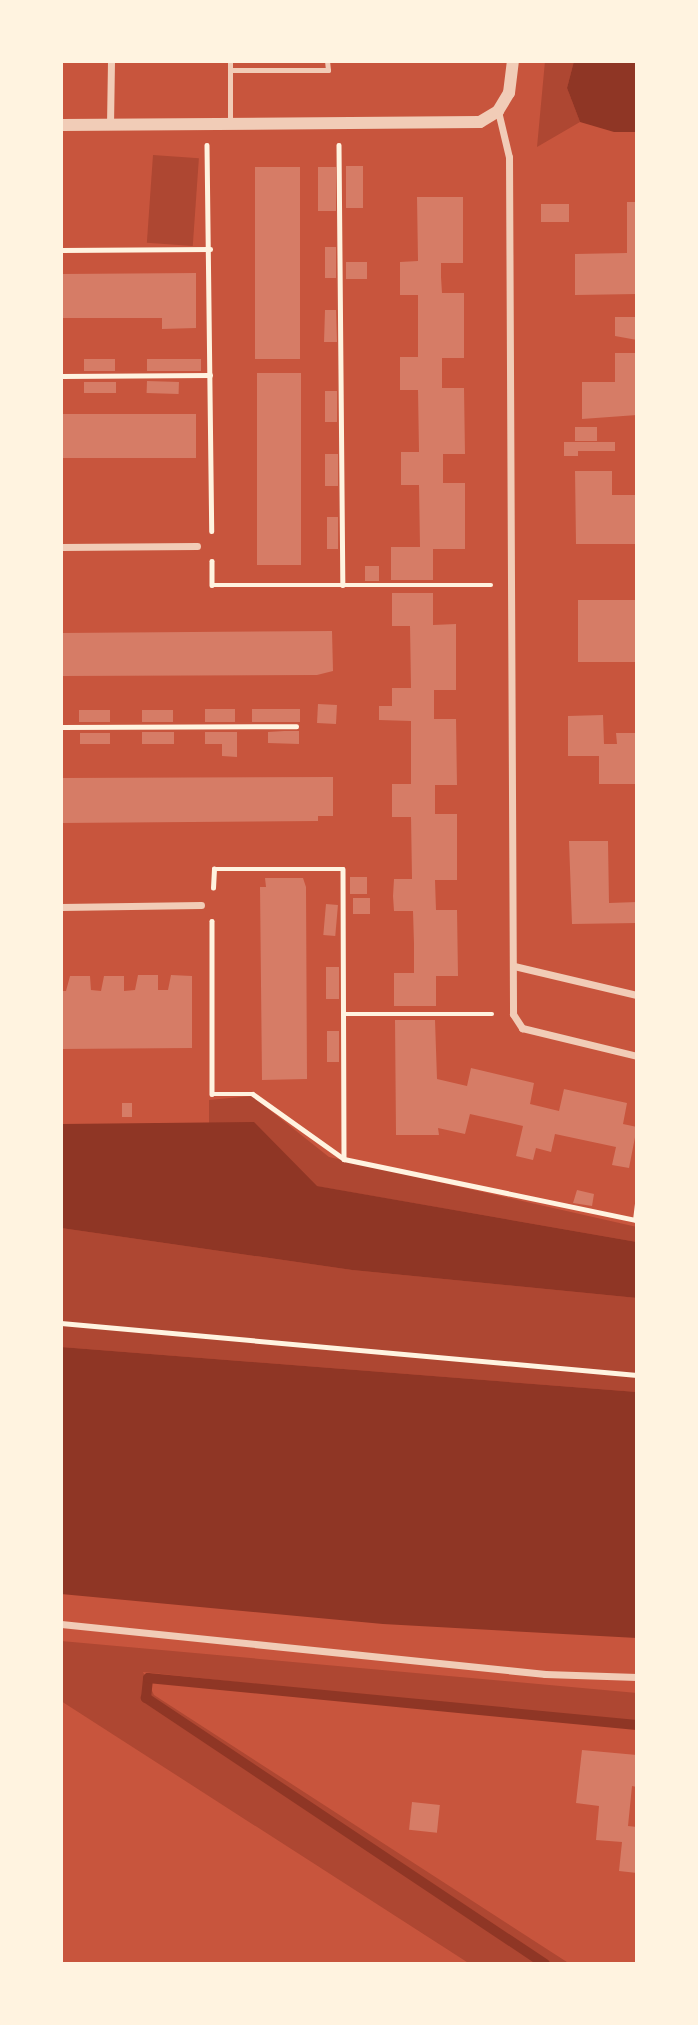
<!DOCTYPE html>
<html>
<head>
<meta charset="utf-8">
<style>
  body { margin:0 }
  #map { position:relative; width:698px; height:2025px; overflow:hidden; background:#c8553d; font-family:"Fira Sans",sans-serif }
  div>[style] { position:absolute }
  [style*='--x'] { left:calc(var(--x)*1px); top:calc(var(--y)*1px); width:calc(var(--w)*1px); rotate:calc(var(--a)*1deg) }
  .green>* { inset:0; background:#ae4732; transform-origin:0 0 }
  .water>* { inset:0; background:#8f3625 }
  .stream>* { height:10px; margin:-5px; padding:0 5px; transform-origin:5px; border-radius:5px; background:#8f3625 }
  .building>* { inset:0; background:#d67c66; transform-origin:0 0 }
  .path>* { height:4.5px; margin:-2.25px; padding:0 2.25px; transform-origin:2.25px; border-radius:2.25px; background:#fff3e0 }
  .service>* { height:5px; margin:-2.5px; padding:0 2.5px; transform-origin:2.5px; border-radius:2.5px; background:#f1ccb7 }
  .minor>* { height:7px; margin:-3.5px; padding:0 3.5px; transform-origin:3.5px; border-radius:3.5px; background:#f1ccb7 }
  .tertiary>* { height:12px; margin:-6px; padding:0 6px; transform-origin:6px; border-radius:6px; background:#f1ccb7 }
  span { translate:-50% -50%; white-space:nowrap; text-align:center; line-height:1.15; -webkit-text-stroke:6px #fff3e0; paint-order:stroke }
  .frame { position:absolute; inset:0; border:63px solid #fff3e0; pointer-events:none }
</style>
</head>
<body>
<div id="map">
  <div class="green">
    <i style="clip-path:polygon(545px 61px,574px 61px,567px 88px,580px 122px,537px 147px)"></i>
    <i style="left:153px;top:155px;width:46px;height:88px;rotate:4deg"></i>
    <i style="clip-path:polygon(252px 1096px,329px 1157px,637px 1227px,637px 1242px,316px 1186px,254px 1123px,209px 1123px,209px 1100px)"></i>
    <i style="clip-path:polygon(61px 1228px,352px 1270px,637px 1298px,637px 1392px,61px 1347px)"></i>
    <i style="clip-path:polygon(61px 1641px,637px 1693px,637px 1725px,143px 1672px,154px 1695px,570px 1964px,470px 1964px,61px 1701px)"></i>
  </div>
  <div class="water">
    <i style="clip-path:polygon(574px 61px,637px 61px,637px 132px,614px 132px,580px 122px,567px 88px)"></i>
    <i style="clip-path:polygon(254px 1122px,317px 1186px,637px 1242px,637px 1298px,352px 1270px,61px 1228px,61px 1124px)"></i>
    <i style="clip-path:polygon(61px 1347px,637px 1392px,637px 1638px,383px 1624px,61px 1594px)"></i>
  </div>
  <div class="stream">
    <i style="--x:545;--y:1964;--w:480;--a:-146.3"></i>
    <i style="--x:146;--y:1698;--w:20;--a:-84"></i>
    <i style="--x:148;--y:1678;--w:491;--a:5.5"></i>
  </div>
  <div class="building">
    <i style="left:346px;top:166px;width:17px;height:42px"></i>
    <i style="left:255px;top:167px;width:45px;height:192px"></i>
    <i style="left:318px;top:167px;width:18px;height:44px"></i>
    <i style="clip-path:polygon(417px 197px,463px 197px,463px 263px,441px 263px,441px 277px,442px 293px,464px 293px,464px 358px,442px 358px,442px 388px,464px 388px,465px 454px,443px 454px,443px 483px,465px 483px,465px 549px,433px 549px,433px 580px,391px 580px,391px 547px,420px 547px,419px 485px,401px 485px,401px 452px,419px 452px,418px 390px,400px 390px,400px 357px,418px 357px,418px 295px,400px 295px,400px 262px,418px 261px)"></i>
    <i style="clip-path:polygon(627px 202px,637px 202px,637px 294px,575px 295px,575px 254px,627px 253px)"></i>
    <i style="left:541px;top:204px;width:28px;height:18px"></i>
    <i style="left:325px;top:247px;width:11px;height:31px"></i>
    <i style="left:346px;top:262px;width:21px;height:17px"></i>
    <i style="clip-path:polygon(196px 273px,196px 328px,162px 329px,162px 318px,61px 318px,61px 274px)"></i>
    <i style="clip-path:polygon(325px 310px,336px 310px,337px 342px,324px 342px)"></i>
    <i style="clip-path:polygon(615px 317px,637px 317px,637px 340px,615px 336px)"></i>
    <i style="clip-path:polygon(615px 353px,637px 353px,637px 415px,582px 419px,582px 382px,615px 382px)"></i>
    <i style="left:84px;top:359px;width:31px;height:12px"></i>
    <i style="left:147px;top:359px;width:54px;height:12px"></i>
    <i style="left:301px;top:373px;width:192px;height:44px;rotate:90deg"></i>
    <i style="left:147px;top:381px;width:32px;height:12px;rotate:2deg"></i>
    <i style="left:84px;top:382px;width:32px;height:11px"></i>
    <i style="left:325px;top:391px;width:12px;height:31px"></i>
    <i style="left:196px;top:414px;width:44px;height:135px;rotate:90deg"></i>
    <i style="left:575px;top:427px;width:22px;height:14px"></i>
    <i style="clip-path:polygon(564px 442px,615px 442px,615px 451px,578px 451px,578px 456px,564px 456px)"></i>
    <i style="left:325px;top:454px;width:13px;height:32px"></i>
    <i style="clip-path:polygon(575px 471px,612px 471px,612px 495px,637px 495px,637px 544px,576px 544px)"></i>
    <i style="left:327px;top:517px;width:11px;height:32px"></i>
    <i style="left:365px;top:566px;width:14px;height:15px"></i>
    <i style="clip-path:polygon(392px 593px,433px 593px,433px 625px,456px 624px,456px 690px,434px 690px,434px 719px,456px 719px,457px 785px,435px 785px,435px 814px,457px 814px,457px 880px,435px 880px,436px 910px,457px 910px,458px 976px,436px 976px,436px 1006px,394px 1006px,394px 973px,414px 973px,414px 944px,413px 911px,394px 911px,393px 896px,394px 879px,412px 879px,411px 817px,392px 817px,392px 784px,411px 784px,411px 721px,379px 720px,379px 706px,392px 706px,392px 688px,411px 688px,410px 626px,392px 626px)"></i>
    <i style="left:637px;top:600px;width:62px;height:59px;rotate:90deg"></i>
    <i style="clip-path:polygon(332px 631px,333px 671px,317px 675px,61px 676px,61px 633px)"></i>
    <i style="left:318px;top:704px;width:19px;height:19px;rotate:3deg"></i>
    <i style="left:205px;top:709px;width:30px;height:13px"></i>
    <i style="left:252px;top:709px;width:48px;height:13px"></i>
    <i style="left:79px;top:710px;width:31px;height:12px"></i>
    <i style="left:142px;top:710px;width:31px;height:12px"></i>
    <i style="clip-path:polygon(603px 715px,604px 744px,617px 744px,616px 733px,637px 733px,637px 784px,599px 784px,599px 756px,568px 756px,568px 716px)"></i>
    <i style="clip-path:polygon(284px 731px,299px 731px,299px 744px,268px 743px,268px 732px)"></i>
    <i style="left:142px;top:732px;width:32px;height:12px"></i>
    <i style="clip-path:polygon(205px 732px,237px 732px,237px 757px,222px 756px,222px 744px,205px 744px)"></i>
    <i style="left:80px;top:733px;width:30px;height:11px"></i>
    <i style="clip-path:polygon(333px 777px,333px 816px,318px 816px,318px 821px,61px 823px,61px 778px)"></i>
    <i style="clip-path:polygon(569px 841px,608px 841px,609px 903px,637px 902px,637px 923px,572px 924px)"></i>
    <i style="left:367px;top:877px;width:17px;height:17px;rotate:90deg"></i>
    <i style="clip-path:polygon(265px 878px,303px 878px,306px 887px,307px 1079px,262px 1080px,260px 887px,266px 887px)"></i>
    <i style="left:353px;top:898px;width:17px;height:16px"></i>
    <i style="left:326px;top:904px;width:12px;height:31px;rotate:5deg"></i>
    <i style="left:339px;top:967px;width:32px;height:13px;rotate:90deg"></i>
    <i style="clip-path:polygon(138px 975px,158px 975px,158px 990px,168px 990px,171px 975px,192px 976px,192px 1048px,61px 1049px,61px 991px,66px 991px,70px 976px,90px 976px,91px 990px,101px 991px,104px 976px,124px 976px,124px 991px,135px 990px)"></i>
    <i style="clip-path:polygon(395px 1020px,435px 1020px,437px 1079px,467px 1086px,471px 1068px,534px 1083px,530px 1104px,559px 1111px,564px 1089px,627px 1103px,623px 1124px,637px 1127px,629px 1168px,612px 1165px,616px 1147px,555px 1134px,551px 1152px,536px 1148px,533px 1160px,516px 1156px,523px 1126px,470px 1114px,465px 1134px,438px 1128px,439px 1135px,396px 1135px)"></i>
    <i style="left:327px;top:1031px;width:12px;height:31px"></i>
    <i style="left:122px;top:1103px;width:10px;height:14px"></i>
    <i style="clip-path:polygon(577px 1190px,594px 1194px,592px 1206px,573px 1203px)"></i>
    <i style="clip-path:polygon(582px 1750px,637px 1755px,637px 1787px,632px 1786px,628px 1826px,637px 1827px,637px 1873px,619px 1871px,622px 1842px,596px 1840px,599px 1806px,576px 1803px)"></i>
    <i style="left:412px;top:1802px;width:28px;height:28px;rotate:6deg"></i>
  </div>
  <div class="path">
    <i style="--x:207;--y:145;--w:386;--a:89.3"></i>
    <i style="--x:339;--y:145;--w:440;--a:89.5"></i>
    <i style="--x:61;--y:250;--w:149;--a:-0.4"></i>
    <i style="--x:61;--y:376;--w:149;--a:-0.4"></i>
    <i style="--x:212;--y:561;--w:24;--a:90"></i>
    <i style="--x:212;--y:585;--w:279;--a:0"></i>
    <i style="--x:61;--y:727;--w:235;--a:-0.2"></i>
    <i style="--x:213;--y:888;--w:19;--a:-87"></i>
    <i style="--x:214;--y:869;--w:129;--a:0"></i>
    <i style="--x:343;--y:869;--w:290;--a:89.8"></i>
    <i style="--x:212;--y:921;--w:173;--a:90"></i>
    <i style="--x:212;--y:1094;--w:41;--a:0"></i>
    <i style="--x:253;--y:1094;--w:112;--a:35.5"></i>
    <i style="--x:344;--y:1159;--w:297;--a:11.8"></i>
    <i style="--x:635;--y:1220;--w:17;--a:-83"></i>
    <i style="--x:343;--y:1014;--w:149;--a:0"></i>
    <i style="--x:61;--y:1323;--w:578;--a:5.16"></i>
  </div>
  <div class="service">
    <i style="--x:230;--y:61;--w:62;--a:90"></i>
    <i style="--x:230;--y:70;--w:98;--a:0"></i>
    <i style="--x:328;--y:70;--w:9;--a:-96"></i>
  </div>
  <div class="minor">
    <i style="--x:498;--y:111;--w:47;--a:76.6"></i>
    <i style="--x:509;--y:157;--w:857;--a:89.73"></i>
    <i style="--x:513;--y:1014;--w:17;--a:57"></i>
    <i style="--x:522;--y:1028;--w:118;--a:13.7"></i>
    <i style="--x:110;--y:125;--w:64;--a:-89.1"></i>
    <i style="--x:61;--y:547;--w:136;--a:-0.4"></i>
    <i style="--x:61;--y:907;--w:140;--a:-0.8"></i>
    <i style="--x:514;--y:966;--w:126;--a:13.3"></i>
    <i style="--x:61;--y:1624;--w:487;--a:5.9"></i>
    <i style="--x:545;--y:1674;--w:92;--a:1.9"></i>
  </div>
  <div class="tertiary">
    <i style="--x:61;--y:125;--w:419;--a:-0.4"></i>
    <i style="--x:480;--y:122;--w:21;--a:-31"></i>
    <i style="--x:498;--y:111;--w:21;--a:-59"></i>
    <i style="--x:509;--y:93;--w:32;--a:-83"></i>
  </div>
  <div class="frame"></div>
</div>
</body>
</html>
